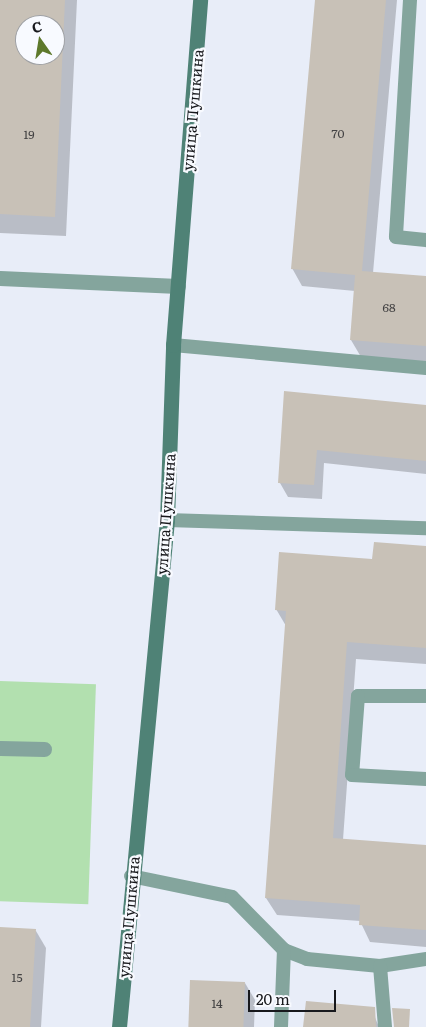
<!DOCTYPE html>
<html>
<head>
<meta charset="utf-8">
<style>
  body { margin:0 }
  #map { position:relative; width:426px; height:1027px; overflow:hidden; background:#e8edf8; font-family:Literata,serif }
  div>[style] { position:absolute }
  [style*='--x'] { left:calc(var(--x)*1px); top:calc(var(--y)*1px); width:calc(var(--w)*1px); rotate:calc(var(--a)*1deg) }
  .green>* { inset:0; background:#b2e0af; transform-origin:0 0 }
  .shadow>* { inset:0; background:#0003 }
  .building>* { inset:0; background:#c8c1b7; transform-origin:0 0 }
  .lane>* { height:14px; margin:-7px; padding:0 7px; transform-origin:7px; border-radius:7px; background:#84a59d }
  .street>* { height:15px; margin:-7.5px; padding:0 7.5px; transform-origin:7.5px; border-radius:7.5px; background:#84a59d }
  .secondary>* { height:15px; margin:-7.5px; padding:0 7.5px; transform-origin:7.5px; border-radius:7.5px; background:#4f8276 }
  span { translate:-50% -50%; white-space:nowrap; text-align:center; line-height:1.15; -webkit-text-stroke:4.5px #f8faff; paint-order:stroke }
  .number-label { font-size:12px; color:#434243 }
  .number-label span { -webkit-text-stroke-width:0 }
  .street-label { font-size:15px; color:#17181c }
  .north { position:absolute; left:15px; top:15px; width:50px; height:50px; box-sizing:border-box; background:#f8faff; border:1px solid #9ea0a4; border-radius:50%; rotate:347deg; font-size:14px; font-weight:700; line-height:20px; text-align:center; color:#17181c }
  .north::after { content:''; display:block; margin:auto; width:18px; height:22px; background:#5e792c; clip-path:polygon(50% 0,100% 100%,50% 72%,0 100%) }
  .scale { position:absolute; left:248px; top:990px; width:88px; height:22px; box-sizing:border-box; border:2px solid #17181c; border-top:0; padding-left:6px; font-size:15px; line-height:18px; white-space:nowrap; color:#17181c; -webkit-text-stroke:4px #f8faff; paint-order:stroke }
</style>
</head>
<body>
<div id="map">
  <div class="green">
    <i style="left:0;top:681px;width:96px;height:220px;rotate:2deg"></i>
  </div>
  <div class="shadow">
    <i style="clip-path:polygon(evenodd,0 0,77px 0,66px 236px,0 233px,0 0,25px 25px,55px 25px,55px 55px,25px 55px,25px 25px)"></i>
    <i style="clip-path:polygon(316px 0,397px 0,373px 273px,426px 277px,426px 362px,361px 357px,351px 340px,355px 291px,302px 286px,292px 268px)"></i>
    <i style="clip-path:polygon(286px 392px,426px 406px,426px 474px,324px 463px,322px 499px,288px 497px,280px 483px)"></i>
    <i style="clip-path:polygon(426px 547px,426px 664px,356px 659px,343px 840px,426px 846px,426px 947px,370px 942px,360px 921px,277px 915px,266px 898px,286px 626px,276px 609px,374px 561px)"></i>
    <i style="clip-path:polygon(0 928px,36px 931px,46px 948px,41px 1027px,0 1027px)"></i>
    <i style="clip-path:polygon(245px 983px,255px 1000px,254px 1027px,190px 1027px)"></i>
    <i style="clip-path:polygon(371px 1008px,379px 1027px,305px 1027px)"></i>
  </div>
  <div class="building">
    <i style="clip-path:polygon(evenodd,0 0,65px 0,55px 217px,0 214px,0 0,25px 25px,55px 25px,55px 55px,25px 55px,25px 25px)"></i>
    <i style="clip-path:polygon(315px 0,386px 0,362px 271px,426px 276px,426px 346px,350px 340px,355px 275px,291px 269px)"></i>
    <i style="clip-path:polygon(284px 391px,426px 405px,426px 461px,317px 450px,314px 485px,278px 483px)"></i>
    <i style="clip-path:polygon(374px 542px,426px 546px,426px 648px,347px 642px,333px 838px,426px 845px,426px 930px,359px 925px,360px 905px,265px 898px,286px 611px,275px 610px,279px 552px,372px 559px)"></i>
    <i style="clip-path:polygon(0 927px,36px 929px,30px 1027px,0 1027px)"></i>
    <i style="left:190px;top:980px;width:55px;height:47px;rotate:2deg"></i>
    <i style="clip-path:polygon(306px 1001px,375px 1007px,376px 1027px,303px 1027px)"></i>
    <i style="clip-path:polygon(392px 1008px,410px 1009px,409px 1027px,394px 1027px)"></i>
  </div>
  <div class="lane">
    <i style="--x:410;--y:0;--w:237;--a:93.4"></i>
    <i style="--x:396;--y:237;--w:30;--a:6"></i>
    <i style="--x:173;--y:345;--w:254;--a:5.2"></i>
    <i style="--x:167;--y:520;--w:259;--a:1.8"></i>
    <i style="--x:426;--y:696;--w:68;--a:180"></i>
    <i style="--x:358;--y:696;--w:79;--a:94.3"></i>
    <i style="--x:352;--y:775;--w:74;--a:3.1"></i>
    <i style="--x:131;--y:876;--w:103;--a:11.7"></i>
    <i style="--x:232;--y:897;--w:74;--a:45.5"></i>
    <i style="--x:284;--y:950;--w:25;--a:21"></i>
    <i style="--x:307;--y:959;--w:73;--a:5.5"></i>
    <i style="--x:380;--y:966;--w:47;--a:-8.7"></i>
    <i style="--x:380;--y:966;--w:61;--a:85.3"></i>
    <i style="--x:281;--y:1027;--w:77;--a:-87.8"></i>
  </div>
  <div class="street">
    <i style="--x:0;--y:278;--w:178;--a:2.6"></i>
    <i style="--x:0;--y:748;--w:44;--a:1.3"></i>
  </div>
  <div class="secondary">
    <i style="--x:119;--y:1027;--w:509;--a:-84.59"></i>
    <i style="--x:167;--y:520;--w:175;--a:-88"></i>
    <i style="--x:173;--y:345;--w:346;--a:-85.5"></i>
  </div>
  <div class="number-label">
    <span style="left:338px;top:134px">70</span>
    <span style="left:29px;top:135px">19</span>
    <span style="left:389px;top:308px">68</span>
    <span style="left:17px;top:978px">15</span>
    <span style="left:217px;top:1004px">14</span>
  </div>
  <div class="street-label">
    <span style="left:192px;top:110px;rotate:-85deg">улица Пушкина</span>
    <span style="left:165px;top:514px;rotate:-86deg">улица Пушкина</span>
    <span style="left:128px;top:917px;rotate:-85deg">улица Пушкина</span>
  </div>
  <div class="north">С</div>
  <div class="scale">20 m</div>
</div>
</body>
</html>
